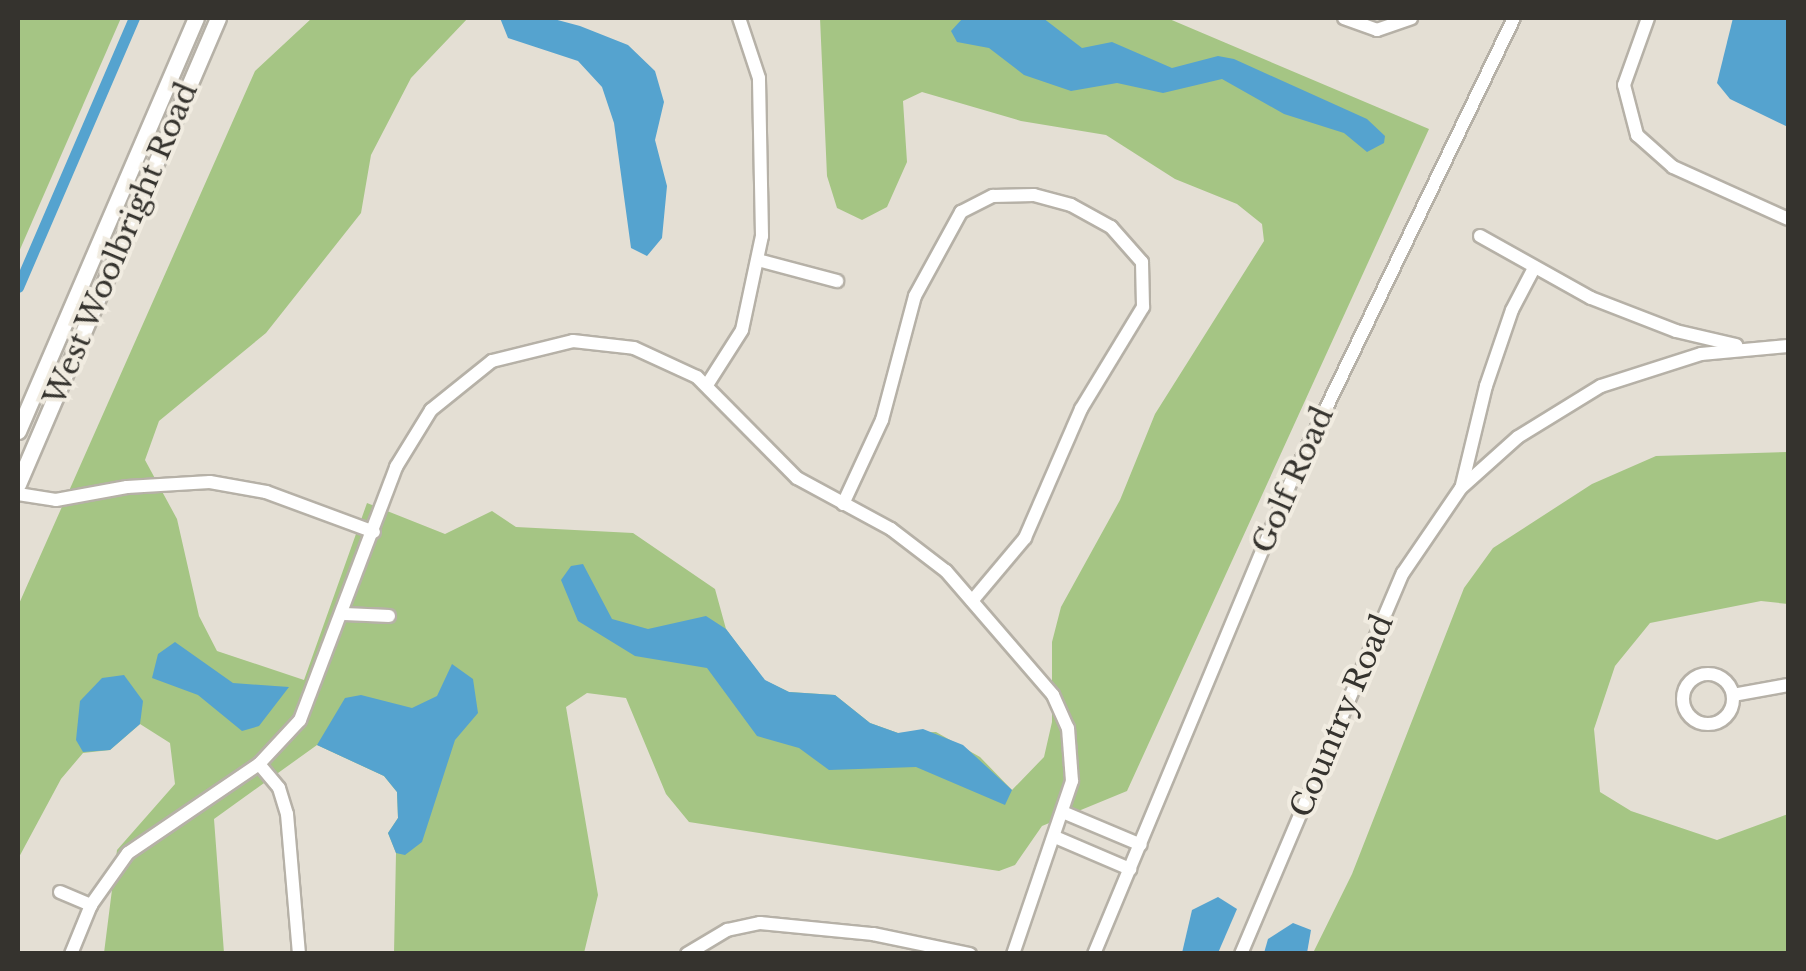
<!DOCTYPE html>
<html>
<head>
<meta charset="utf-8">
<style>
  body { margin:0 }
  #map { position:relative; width:1806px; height:971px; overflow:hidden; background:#e4dfd4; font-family:"Libre Baskerville",serif }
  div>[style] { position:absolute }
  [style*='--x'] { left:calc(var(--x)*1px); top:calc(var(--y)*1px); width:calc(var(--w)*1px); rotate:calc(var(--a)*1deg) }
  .green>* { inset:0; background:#a5c584 }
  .water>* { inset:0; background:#55a3cf }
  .canal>* { height:11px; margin:-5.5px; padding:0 5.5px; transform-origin:5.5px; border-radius:5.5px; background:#55a3cf }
  .roads { filter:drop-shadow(2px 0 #b6b1a7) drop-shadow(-2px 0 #b6b1a7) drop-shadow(0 2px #b6b1a7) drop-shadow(0 -2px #b6b1a7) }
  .minor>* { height:12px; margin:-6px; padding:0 6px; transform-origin:6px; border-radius:6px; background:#fff }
  .minor>.ring { margin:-6px; padding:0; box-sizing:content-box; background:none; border:12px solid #fff; border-radius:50% }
  .major>* { height:15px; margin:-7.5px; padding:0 7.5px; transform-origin:7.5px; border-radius:7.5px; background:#fff }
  span { translate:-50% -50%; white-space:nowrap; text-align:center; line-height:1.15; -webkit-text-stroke:8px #f1ece1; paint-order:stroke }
  .street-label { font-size:30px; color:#35332e }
  .frame { position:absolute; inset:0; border:20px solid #35332e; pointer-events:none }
</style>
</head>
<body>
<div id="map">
  <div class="green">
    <i style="clip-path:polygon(18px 18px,121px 18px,18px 254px)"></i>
    <i style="clip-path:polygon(312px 18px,468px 18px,411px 78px,371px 155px,361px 213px,266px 333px,159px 421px,145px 460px,177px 519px,199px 616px,217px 651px,304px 680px,367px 503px,445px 534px,492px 511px,516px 527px,633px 533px,715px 589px,726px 629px,764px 680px,789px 692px,835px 695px,870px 723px,898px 733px,936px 732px,980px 757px,1012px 790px,1044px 757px,1052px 722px,1052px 642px,1061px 607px,1120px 500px,1155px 414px,1264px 241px,1262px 224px,1237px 204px,1175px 179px,1106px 135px,1021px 121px,922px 92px,903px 101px,907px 162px,887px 207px,862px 220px,837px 208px,827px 176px,820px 18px,1167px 18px,1429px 129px,1127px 791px,1042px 826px,1015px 865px,999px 871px,689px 822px,666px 794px,626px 698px,587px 693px,566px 707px,598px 895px,584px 953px,394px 953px,396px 853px,388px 833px,398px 818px,397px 792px,384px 776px,317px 745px,214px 819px,224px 953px,104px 953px,117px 850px,175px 784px,170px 743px,140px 724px,110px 750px,83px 753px,61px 779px,18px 859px,18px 606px,255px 71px)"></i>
    <i style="clip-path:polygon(1788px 452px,1788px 604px,1761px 601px,1650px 623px,1615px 666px,1594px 729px,1600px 792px,1631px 811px,1717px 840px,1788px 814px,1788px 953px,1313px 953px,1352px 874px,1464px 588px,1493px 548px,1592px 484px,1656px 456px)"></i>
  </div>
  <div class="water">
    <i style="clip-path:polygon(500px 18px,550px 18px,580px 26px,628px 45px,655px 71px,664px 102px,655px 140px,667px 186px,662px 238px,647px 256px,631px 248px,614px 123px,602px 87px,578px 61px,508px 38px)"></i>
    <i style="clip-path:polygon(963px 18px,1043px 18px,1082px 48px,1112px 42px,1172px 68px,1218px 56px,1234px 59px,1367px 119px,1385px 136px,1384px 143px,1367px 152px,1344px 133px,1284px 114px,1222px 79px,1163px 93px,1117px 83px,1071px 91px,1024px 75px,989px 48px,957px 42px,951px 31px)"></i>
    <i style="clip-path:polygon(1733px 18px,1788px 18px,1788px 127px,1730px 99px,1717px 83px)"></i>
    <i style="clip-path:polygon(583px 564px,612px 619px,648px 629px,706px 616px,726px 629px,765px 680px,789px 692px,835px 695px,870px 723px,898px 733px,923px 729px,963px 745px,1012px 790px,1005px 805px,916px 767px,829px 770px,799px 748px,757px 736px,707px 668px,635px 656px,578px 621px,561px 580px,571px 566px)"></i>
    <i style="clip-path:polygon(175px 642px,233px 683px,289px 687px,259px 726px,242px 731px,198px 695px,152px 678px,158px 654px)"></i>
    <i style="clip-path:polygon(452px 664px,473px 679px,478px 713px,455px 740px,422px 842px,405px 855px,396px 853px,388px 833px,398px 818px,397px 792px,384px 776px,317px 745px,345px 698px,361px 695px,412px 708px,437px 696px)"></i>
    <i style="clip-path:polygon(124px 675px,143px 701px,140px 724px,110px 750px,83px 752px,76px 740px,80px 701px,102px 678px)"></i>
    <i style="clip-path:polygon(1218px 897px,1237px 909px,1218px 953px,1182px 953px,1192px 910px)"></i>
    <i style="clip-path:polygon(1293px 923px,1311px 930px,1307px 953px,1264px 953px,1268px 939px)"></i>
  </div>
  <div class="canal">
    <i style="--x:18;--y:287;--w:293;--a:-66.7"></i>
  </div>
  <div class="roads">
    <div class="minor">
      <i style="--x:1344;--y:18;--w:35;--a:20"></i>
      <i style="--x:1377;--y:30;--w:36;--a:-19"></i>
      <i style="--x:1648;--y:18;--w:71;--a:109.7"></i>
      <i style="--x:1624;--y:85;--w:52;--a:75.4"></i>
      <i style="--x:1637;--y:135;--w:48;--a:41.6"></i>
      <i style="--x:1673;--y:167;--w:126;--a:24.3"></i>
      <i style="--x:1480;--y:236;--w:127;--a:29.2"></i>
      <i style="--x:1591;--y:298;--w:91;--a:21.2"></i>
      <i style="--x:1676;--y:331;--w:62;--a:13.1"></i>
      <i style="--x:758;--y:260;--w:82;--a:14.9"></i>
      <i style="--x:707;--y:385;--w:65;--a:-57.5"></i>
      <i style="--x:742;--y:330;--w:96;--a:-78"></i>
      <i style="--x:762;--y:236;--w:158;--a:-91.1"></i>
      <i style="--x:759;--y:78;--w:63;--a:-108.4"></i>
      <i style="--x:1462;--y:485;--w:102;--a:-76.4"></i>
      <i style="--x:1486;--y:386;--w:80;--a:-71.1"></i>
      <i style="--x:1512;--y:310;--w:45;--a:-62.3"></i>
      <i style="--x:18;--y:494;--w:38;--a:9"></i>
      <i style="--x:56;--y:500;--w:72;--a:-10.4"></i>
      <i style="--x:127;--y:487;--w:83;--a:-3.4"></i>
      <i style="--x:210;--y:482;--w:57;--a:10.1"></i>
      <i style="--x:266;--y:492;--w:115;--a:20.3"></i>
      <i style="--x:843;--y:504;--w:93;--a:-65.1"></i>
      <i style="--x:882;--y:420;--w:128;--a:-75.1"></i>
      <i style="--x:915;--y:296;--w:96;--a:-61.3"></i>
      <i style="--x:961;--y:212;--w:36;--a:-27"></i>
      <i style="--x:993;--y:196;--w:41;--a:-1.4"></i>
      <i style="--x:1034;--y:195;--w:38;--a:15"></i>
      <i style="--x:1071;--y:205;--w:46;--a:28.8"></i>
      <i style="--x:1111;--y:227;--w:47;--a:48.5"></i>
      <i style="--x:1142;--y:262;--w:45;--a:88.7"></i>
      <i style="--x:1143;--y:307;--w:119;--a:121.3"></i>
      <i style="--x:1081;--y:409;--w:141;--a:113.5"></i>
      <i style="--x:1025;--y:538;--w:82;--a:130.1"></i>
      <i style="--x:345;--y:614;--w:44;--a:2.6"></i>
      <i class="ring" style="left:1683px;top:674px;width:38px;height:38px"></i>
      <i style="--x:1733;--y:695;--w:56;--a:-10.3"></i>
      <i style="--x:259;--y:764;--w:31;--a:50"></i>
      <i style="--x:279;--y:788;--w:27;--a:73"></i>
      <i style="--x:287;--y:814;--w:141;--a:85.1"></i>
      <i style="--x:1065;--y:813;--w:82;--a:22.8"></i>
      <i style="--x:1055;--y:837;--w:82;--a:23.1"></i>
      <i style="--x:60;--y:892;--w:34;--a:23"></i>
      <i style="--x:71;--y:954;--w:53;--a:-67.8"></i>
      <i style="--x:91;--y:905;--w:64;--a:-54.6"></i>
      <i style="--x:128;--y:853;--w:158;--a:-34.2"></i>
      <i style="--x:259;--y:764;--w:60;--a:-47"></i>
      <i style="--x:300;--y:720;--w:271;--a:-69.2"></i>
      <i style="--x:396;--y:467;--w:67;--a:-58.4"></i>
      <i style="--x:431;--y:410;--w:78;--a:-38.8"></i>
      <i style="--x:492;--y:361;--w:83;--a:-13.9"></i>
      <i style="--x:573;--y:341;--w:61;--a:6.5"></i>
      <i style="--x:634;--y:348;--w:69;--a:24.7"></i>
      <i style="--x:697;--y:377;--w:142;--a:45.3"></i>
      <i style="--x:797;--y:478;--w:107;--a:28.5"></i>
      <i style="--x:891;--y:529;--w:69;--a:37.4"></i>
      <i style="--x:946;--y:571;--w:164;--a:49.2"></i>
      <i style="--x:1053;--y:695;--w:36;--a:66"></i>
      <i style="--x:1068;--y:728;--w:53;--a:85.7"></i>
      <i style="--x:1072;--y:781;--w:183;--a:108.8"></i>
      <i style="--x:687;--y:954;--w:47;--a:-31"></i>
      <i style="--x:727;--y:930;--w:34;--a:-12"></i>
      <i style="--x:760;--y:923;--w:114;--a:5.6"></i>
      <i style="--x:873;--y:934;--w:99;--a:11.7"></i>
      <i style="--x:1094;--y:954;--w:515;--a:-67.37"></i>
      <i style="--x:1292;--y:479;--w:512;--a:-64.29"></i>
      <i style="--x:1241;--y:954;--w:414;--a:-67"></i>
      <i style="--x:1403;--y:573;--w:103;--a:-55.7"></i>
      <i style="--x:1461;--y:488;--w:76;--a:-41.8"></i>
      <i style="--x:1518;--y:437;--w:97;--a:-31.6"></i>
      <i style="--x:1601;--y:386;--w:105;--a:-17.7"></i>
      <i style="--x:1701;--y:354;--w:87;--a:-5.3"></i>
    </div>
    <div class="major">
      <i style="--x:18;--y:431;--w:450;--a:-66.7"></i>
      <i style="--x:18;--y:484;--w:507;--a:-66.77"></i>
    </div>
  </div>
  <div class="street-label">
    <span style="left:121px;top:244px;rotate:-67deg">West Woolbright Road</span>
    <span style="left:1293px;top:480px;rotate:-66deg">Golf Road</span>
    <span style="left:1342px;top:716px;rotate:-67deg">Country Road</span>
  </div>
  <div class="frame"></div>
</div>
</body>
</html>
